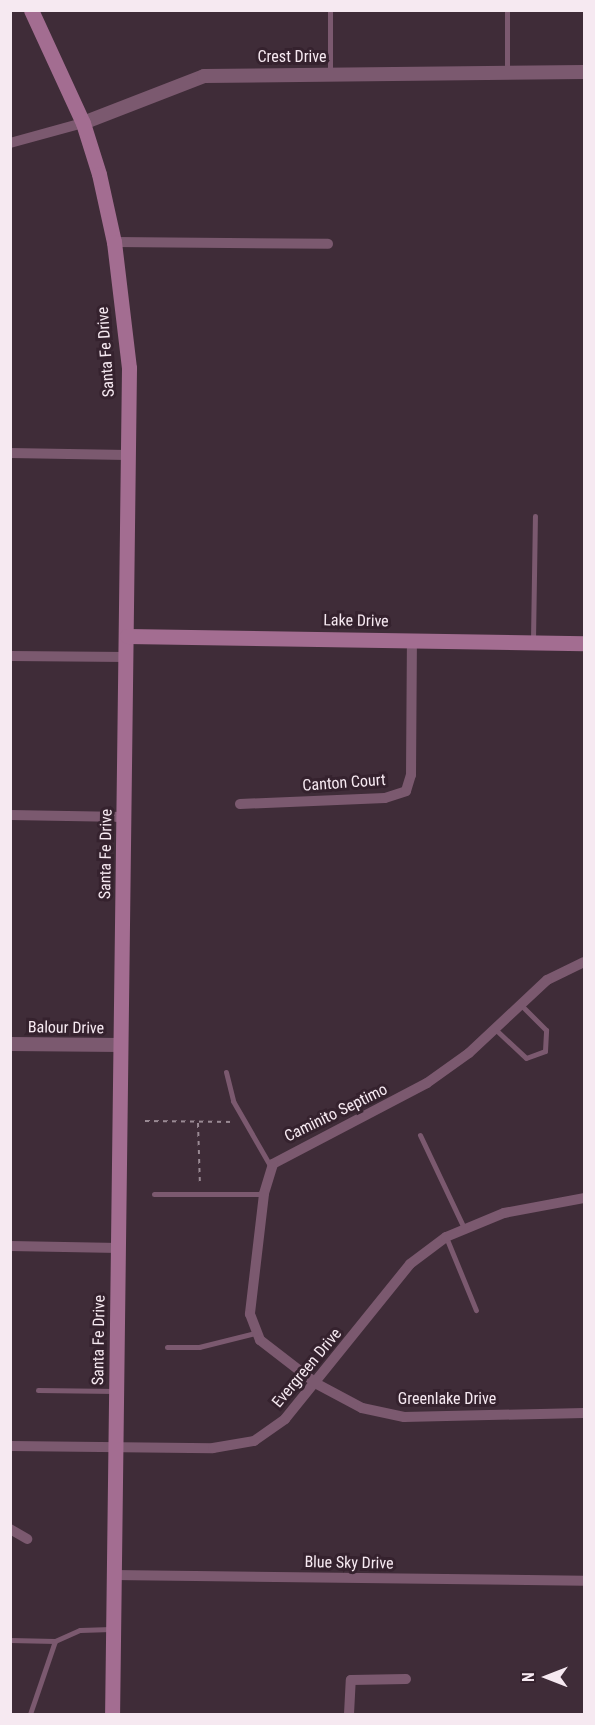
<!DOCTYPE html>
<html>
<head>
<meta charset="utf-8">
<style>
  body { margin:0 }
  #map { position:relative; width:595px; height:1725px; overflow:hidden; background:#3f2c38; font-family:"Roboto Condensed",sans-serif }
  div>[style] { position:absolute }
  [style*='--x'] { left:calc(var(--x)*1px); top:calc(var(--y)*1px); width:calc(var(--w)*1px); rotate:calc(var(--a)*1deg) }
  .path>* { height:2px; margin-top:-1px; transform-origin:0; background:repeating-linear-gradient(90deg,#9a8a94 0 4.5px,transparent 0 9px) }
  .service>* { height:5px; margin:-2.5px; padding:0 2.5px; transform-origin:2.5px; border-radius:2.5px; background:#7b596f }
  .minor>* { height:10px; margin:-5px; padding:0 5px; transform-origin:5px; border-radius:5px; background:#7b596f }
  .tertiary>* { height:14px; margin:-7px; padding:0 7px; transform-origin:7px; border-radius:7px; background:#7b596f }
  .secondary>* { height:15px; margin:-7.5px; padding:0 7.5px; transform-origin:7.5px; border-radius:7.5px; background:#a36d91 }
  span { translate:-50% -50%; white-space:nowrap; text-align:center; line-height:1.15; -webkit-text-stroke:6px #35222e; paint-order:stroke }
  .street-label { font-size:16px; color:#f6e9f1 }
  .frame { position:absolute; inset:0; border:12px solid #f6e9f1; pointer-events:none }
  .north { position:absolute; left:517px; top:1647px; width:60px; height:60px; -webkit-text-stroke:4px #35222e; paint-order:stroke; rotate:270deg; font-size:16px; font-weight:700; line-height:24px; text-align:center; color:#f6e9f1 }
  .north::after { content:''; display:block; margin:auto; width:21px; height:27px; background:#f6e9f1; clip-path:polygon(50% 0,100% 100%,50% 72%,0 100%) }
</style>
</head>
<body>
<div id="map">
  <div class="path">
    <i style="--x:145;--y:1121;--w:90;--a:0.6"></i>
    <i style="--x:198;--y:1123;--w:63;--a:88.2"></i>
  </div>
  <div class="service">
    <i style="--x:330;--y:10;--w:62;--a:90"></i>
    <i style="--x:507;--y:10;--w:61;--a:90"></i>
    <i style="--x:533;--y:640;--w:124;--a:-89.1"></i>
    <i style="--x:495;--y:1029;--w:42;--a:43.1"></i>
    <i style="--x:526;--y:1058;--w:20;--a:-20"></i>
    <i style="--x:545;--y:1051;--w:21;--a:-87"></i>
    <i style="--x:546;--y:1030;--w:35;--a:-135"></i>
    <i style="--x:226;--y:1072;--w:30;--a:76"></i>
    <i style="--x:233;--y:1101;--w:76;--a:60.1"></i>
    <i style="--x:420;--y:1135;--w:105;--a:64.7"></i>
    <i style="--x:154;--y:1194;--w:110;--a:0"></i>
    <i style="--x:446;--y:1237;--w:79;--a:67.7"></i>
    <i style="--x:167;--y:1347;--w:32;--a:0"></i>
    <i style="--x:199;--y:1347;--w:58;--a:-14"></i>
    <i style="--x:38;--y:1390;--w:77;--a:0.7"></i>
    <i style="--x:10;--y:1640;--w:45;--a:1.3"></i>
    <i style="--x:30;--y:1714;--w:77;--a:-71.1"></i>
    <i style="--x:55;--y:1641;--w:27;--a:-24"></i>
    <i style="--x:80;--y:1630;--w:31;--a:-2"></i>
  </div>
  <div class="minor">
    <i style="--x:10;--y:143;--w:76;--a:-15.3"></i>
    <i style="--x:114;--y:242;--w:214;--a:0.5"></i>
    <i style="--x:10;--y:453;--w:117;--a:1"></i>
    <i style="--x:10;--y:656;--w:117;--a:0.5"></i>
    <i style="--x:240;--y:804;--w:145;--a:-2.4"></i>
    <i style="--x:385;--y:798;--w:22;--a:-18"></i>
    <i style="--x:406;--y:791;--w:17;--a:-73"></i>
    <i style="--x:411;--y:775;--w:135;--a:-89.6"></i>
    <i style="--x:10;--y:815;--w:115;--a:1"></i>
    <i style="--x:584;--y:962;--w:41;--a:154.1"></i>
    <i style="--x:547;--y:980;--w:107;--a:136.9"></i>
    <i style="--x:469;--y:1053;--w:52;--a:144.5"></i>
    <i style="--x:427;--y:1083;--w:174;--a:152.3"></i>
    <i style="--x:273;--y:1164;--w:31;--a:107"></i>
    <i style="--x:264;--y:1194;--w:121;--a:96.7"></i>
    <i style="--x:250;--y:1314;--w:28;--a:69"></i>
    <i style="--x:260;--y:1340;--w:72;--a:37.7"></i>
    <i style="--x:317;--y:1384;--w:51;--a:28.1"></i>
    <i style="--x:362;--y:1408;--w:43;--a:12.1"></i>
    <i style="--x:404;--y:1417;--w:180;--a:-1.3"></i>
    <i style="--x:10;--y:1246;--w:109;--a:1.1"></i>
    <i style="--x:10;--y:1446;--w:203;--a:0.6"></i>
    <i style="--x:213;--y:1448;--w:42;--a:-9.7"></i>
    <i style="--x:254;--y:1441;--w:38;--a:-35"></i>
    <i style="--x:285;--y:1419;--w:199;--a:-51.1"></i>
    <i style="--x:410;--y:1264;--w:45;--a:-36.9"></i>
    <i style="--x:446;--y:1237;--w:63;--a:-22.5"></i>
    <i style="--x:504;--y:1213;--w:81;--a:-10.6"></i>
    <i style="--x:10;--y:1529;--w:20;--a:30"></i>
    <i style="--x:113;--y:1575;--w:471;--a:0.7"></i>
    <i style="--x:349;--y:1714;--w:34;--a:-87"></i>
    <i style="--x:351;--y:1680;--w:55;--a:-1"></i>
  </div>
  <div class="tertiary">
    <i style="--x:83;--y:123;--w:130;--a:-21.2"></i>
    <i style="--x:204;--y:76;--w:380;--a:-0.6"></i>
    <i style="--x:10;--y:1044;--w:111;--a:0.5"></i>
  </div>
  <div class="secondary">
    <i style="--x:31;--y:10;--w:124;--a:65.3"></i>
    <i style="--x:83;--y:123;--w:53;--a:72.6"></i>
    <i style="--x:99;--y:174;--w:70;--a:77.6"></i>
    <i style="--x:114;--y:242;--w:127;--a:83.2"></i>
    <i style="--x:129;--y:368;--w:1346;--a:90.72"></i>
    <i style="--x:127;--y:636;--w:457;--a:0.9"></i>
  </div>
  <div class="street-label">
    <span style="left:292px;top:57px">Crest Drive</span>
    <span style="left:106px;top:352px;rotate:-94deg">Santa Fe Drive</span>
    <span style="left:356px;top:621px;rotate:1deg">Lake Drive</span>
    <span style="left:344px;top:783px;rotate:-4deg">Canton Court</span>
    <span style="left:106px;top:854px;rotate:-89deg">Santa Fe Drive</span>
    <span style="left:66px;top:1028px;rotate:1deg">Balour Drive</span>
    <span style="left:336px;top:1113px;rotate:-26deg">Caminito Septimo</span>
    <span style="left:99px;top:1340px;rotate:-89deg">Santa Fe Drive</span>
    <span style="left:307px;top:1368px;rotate:-50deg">Evergreen Drive</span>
    <span style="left:447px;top:1399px">Greenlake Drive</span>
    <span style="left:349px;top:1563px;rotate:1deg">Blue Sky Drive</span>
  </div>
  <div class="frame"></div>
  <div class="north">N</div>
</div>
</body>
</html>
